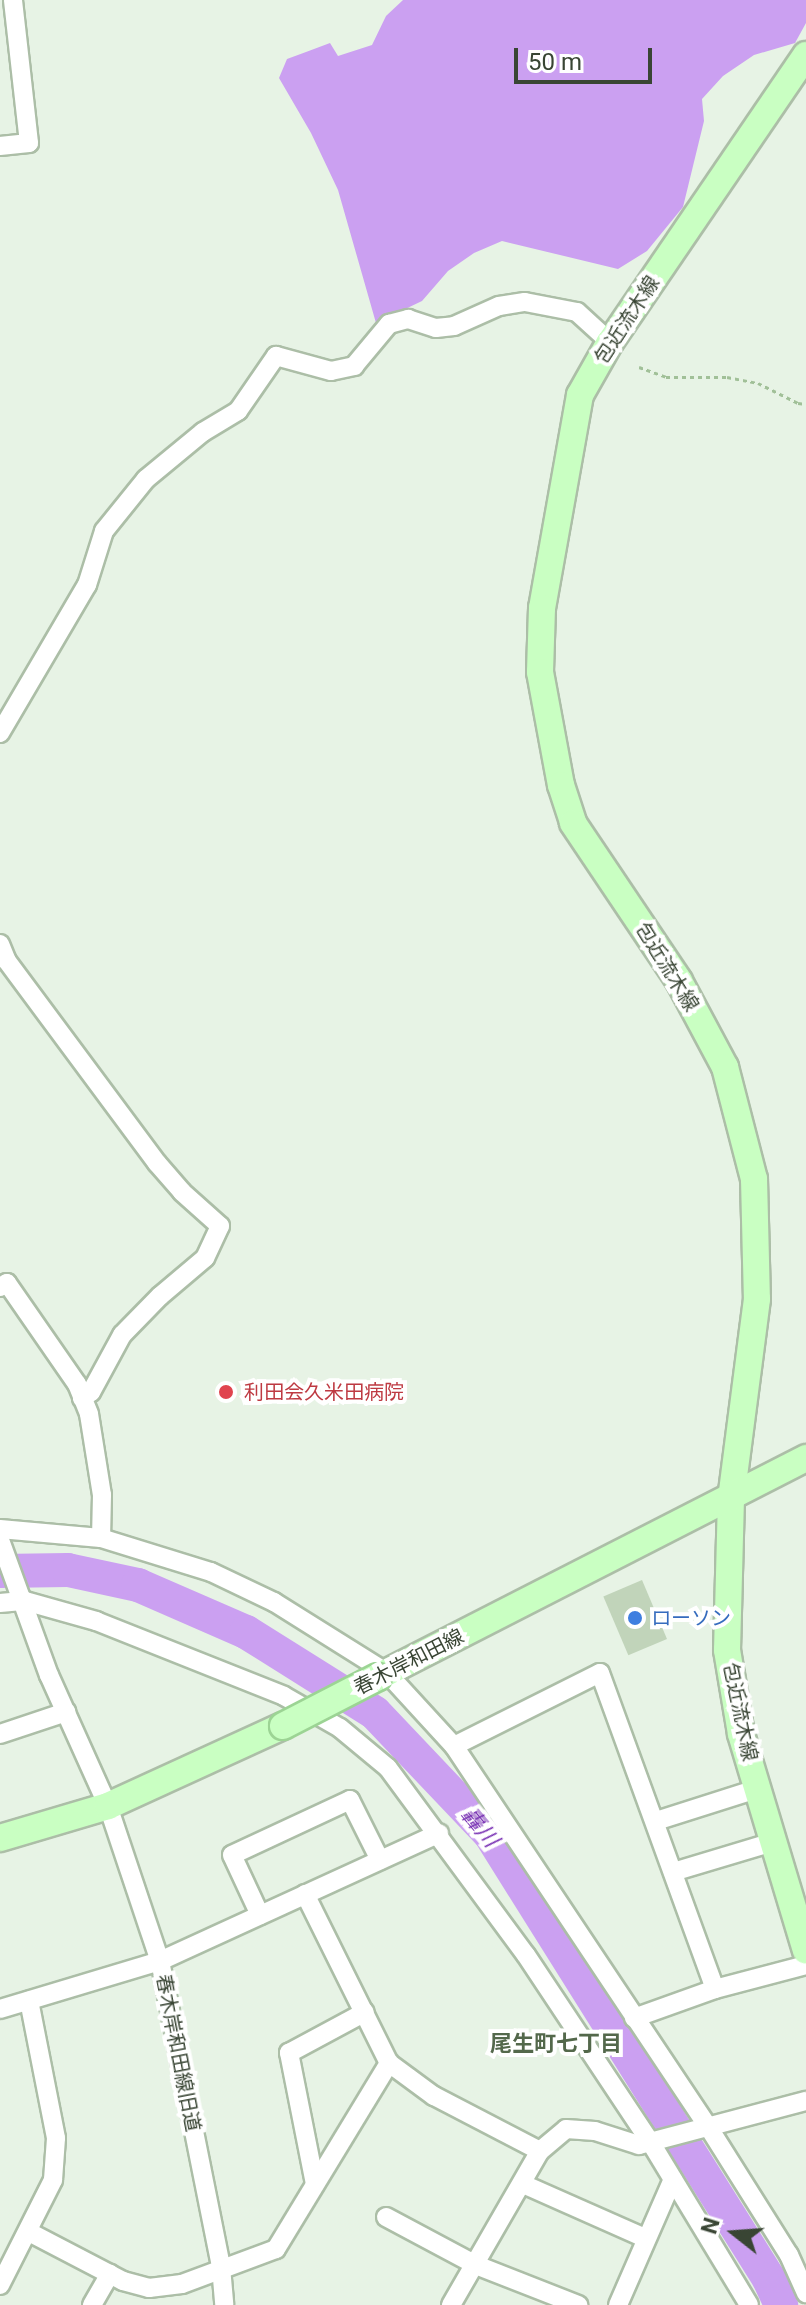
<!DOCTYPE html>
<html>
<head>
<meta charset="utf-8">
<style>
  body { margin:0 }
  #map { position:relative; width:806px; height:2305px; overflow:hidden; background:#e7f3e5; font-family:Roboto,"Noto Sans JP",sans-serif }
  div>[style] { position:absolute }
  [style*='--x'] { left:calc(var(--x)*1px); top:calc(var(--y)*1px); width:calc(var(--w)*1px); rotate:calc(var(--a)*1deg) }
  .water>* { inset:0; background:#cba0f1 }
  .river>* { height:34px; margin:-17px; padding:0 17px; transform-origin:17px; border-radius:17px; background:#cba0f1 }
  .building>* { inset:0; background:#c1d4ba; transform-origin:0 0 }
  .path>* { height:3px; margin-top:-1.5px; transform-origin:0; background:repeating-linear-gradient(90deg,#a1c098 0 4px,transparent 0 8px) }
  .roads { filter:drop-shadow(2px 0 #acbea7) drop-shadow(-2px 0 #acbea7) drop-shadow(0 2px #acbea7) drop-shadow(0 -2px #acbea7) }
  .street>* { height:18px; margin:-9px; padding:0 9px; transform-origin:9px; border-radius:9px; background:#fff }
  .secondary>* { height:26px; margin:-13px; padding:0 13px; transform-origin:13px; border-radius:13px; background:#c9ffc2 }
  .bridges { filter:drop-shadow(2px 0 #9cd494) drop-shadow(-2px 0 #9cd494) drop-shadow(0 2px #9cd494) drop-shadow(0 -2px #9cd494) }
  .secondary-bridge>* { height:26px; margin:-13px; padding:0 13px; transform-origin:13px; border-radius:13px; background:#c9ffc2 }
  .dots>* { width:22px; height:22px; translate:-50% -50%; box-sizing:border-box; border:4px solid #fff; border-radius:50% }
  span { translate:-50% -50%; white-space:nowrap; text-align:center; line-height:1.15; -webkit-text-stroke:8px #fff; paint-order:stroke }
  .street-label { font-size:20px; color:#394534 }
  .health-label { font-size:20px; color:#be3a42 }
  .left { translate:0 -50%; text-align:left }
  .shop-label { font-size:20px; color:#366cbe }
  .water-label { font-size:22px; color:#762db2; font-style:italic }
  .neighbourhood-label { font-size:22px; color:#53684b; font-weight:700 }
  .north { position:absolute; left:694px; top:2193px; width:80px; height:80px; -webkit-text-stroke:6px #fff; paint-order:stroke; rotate:287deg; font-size:22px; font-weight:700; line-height:32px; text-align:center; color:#394534 }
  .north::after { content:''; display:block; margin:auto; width:28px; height:36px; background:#394534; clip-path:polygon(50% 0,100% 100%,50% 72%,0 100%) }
  .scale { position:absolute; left:514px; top:48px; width:138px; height:36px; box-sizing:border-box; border:4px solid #394534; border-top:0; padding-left:10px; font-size:24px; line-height:28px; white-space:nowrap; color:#394534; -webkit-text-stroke:6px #fff; paint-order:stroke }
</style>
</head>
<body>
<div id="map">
  <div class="water">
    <i style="clip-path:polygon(403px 0,806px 0,806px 23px,795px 43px,754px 55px,723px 76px,702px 99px,704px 121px,683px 207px,647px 251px,618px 269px,502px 241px,474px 253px,448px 271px,422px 301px,376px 323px,338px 190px,311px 133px,279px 78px,287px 59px,306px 52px,330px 43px,338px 56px,372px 45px,386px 16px)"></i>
  </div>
  <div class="river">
    <i style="--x:0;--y:1571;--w:68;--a:-0.8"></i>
    <i style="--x:68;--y:1570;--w:72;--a:12.1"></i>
    <i style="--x:138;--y:1585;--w:118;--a:23.5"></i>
    <i style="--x:246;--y:1632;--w:152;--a:32.1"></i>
    <i style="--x:375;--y:1713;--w:167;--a:46.5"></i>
    <i style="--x:490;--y:1834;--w:525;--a:57.91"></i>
    <i style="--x:769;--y:2279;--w:29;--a:65"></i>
  </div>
  <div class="building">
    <i style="left:642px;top:1580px;width:64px;height:42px;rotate:67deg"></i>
  </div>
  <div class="path">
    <i style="--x:639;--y:367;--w:29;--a:20"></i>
    <i style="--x:666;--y:377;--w:61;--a:0"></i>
    <i style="--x:727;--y:377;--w:32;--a:11"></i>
    <i style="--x:758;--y:383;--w:45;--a:26.6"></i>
    <i style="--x:798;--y:403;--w:8;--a:7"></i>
  </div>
  <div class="roads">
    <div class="street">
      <i style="--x:0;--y:146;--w:29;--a:-6"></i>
      <i style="--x:29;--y:143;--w:144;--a:-96.4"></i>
      <i style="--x:0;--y:733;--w:172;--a:-59.6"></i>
      <i style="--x:87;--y:585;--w:57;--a:-72.5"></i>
      <i style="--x:104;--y:531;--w:67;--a:-51.1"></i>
      <i style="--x:146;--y:479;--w:74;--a:-39.5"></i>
      <i style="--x:203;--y:432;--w:41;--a:-31"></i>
      <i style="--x:238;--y:411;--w:67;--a:-55.4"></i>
      <i style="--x:276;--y:356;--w:57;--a:15.3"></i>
      <i style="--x:331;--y:371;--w:24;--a:-12"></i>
      <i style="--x:354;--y:366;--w:55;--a:-50.2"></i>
      <i style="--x:389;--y:324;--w:20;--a:-15"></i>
      <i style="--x:408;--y:319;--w:29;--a:18"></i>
      <i style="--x:436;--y:328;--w:18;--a:-6"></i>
      <i style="--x:454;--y:326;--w:49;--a:-24"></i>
      <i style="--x:499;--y:306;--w:26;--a:-9"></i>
      <i style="--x:525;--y:302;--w:53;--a:10.9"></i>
      <i style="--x:577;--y:312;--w:45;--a:42.3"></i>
      <i style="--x:0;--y:944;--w:18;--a:68"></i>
      <i style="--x:7;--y:961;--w:252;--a:53.4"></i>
      <i style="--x:157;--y:1163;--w:38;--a:49"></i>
      <i style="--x:182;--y:1192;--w:51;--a:41.8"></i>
      <i style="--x:220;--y:1226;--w:35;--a:115"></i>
      <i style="--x:205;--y:1258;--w:59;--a:139.8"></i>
      <i style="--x:160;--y:1296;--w:54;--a:134.3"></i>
      <i style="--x:122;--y:1335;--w:65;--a:118.5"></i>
      <i style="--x:91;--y:1392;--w:11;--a:146"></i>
      <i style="--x:0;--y:1287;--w:8;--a:-30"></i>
      <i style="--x:7;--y:1283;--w:123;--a:55.3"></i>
      <i style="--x:77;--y:1384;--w:32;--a:68"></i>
      <i style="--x:89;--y:1414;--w:82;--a:80.9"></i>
      <i style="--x:102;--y:1495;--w:43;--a:91.3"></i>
      <i style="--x:0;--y:1529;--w:101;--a:5.1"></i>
      <i style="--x:101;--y:1538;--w:115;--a:17.2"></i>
      <i style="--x:211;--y:1572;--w:70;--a:25.5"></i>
      <i style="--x:274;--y:1602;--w:133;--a:32.1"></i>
      <i style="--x:387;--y:1673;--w:99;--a:47.5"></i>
      <i style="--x:454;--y:1746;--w:459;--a:56.3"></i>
      <i style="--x:709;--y:2128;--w:150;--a:57.8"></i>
      <i style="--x:789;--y:2255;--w:42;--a:65.9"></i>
      <i style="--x:0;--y:1540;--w:144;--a:70.1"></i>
      <i style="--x:49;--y:1675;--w:144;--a:65.8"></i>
      <i style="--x:108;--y:1806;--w:163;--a:71.5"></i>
      <i style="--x:160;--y:1961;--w:312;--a:78.7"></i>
      <i style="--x:221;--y:2267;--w:38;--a:85"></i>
      <i style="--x:0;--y:1603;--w:25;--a:-5"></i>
      <i style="--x:25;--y:1601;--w:74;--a:15.7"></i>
      <i style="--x:96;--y:1621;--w:202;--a:21.7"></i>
      <i style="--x:284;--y:1696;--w:64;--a:29.7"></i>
      <i style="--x:340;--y:1728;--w:62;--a:39.8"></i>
      <i style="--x:388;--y:1768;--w:232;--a:53.6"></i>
      <i style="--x:526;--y:1955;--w:226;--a:56.4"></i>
      <i style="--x:651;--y:2143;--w:189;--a:58.8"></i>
      <i style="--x:0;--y:1734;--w:70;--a:-18.4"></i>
      <i style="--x:454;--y:1746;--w:163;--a:-26.6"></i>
      <i style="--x:600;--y:1673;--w:336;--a:70"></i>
      <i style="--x:656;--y:1821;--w:106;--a:-17.6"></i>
      <i style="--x:673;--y:1872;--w:104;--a:-16.7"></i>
      <i style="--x:305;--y:1894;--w:189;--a:63.6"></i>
      <i style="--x:389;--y:2063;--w:56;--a:36.3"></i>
      <i style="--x:434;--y:2096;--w:119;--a:27.4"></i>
      <i style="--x:260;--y:1915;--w:66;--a:-115"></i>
      <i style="--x:232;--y:1855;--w:130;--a:-25"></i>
      <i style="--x:350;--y:1800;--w:67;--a:63.4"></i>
      <i style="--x:0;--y:2009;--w:167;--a:-16.7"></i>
      <i style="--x:160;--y:1961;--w:307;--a:-24.6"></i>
      <i style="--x:634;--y:2018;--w:86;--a:-19.7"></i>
      <i style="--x:715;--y:1989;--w:94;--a:-14.8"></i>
      <i style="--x:315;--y:2184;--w:134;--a:-101.2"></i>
      <i style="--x:289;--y:2053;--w:86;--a:-28.3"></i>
      <i style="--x:523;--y:2184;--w:133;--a:23.9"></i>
      <i style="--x:386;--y:2217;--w:102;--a:28.1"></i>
      <i style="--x:476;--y:2265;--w:110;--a:21.4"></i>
      <i style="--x:29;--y:2232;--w:106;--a:27.5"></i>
      <i style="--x:123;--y:2281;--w:27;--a:15"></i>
      <i style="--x:149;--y:2288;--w:33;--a:-7"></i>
      <i style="--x:182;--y:2284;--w:100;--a:-20.4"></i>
      <i style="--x:276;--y:2249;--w:218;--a:-58.7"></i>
      <i style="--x:0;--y:2285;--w:118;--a:-63.2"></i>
      <i style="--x:53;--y:2180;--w:42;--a:-85.9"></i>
      <i style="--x:56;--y:2138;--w:140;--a:-101.1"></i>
      <i style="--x:92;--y:2305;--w:36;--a:-60"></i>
      <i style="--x:451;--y:2305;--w:178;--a:-60"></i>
      <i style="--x:540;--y:2151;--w:34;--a:-40"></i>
      <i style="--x:566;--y:2129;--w:29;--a:4"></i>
      <i style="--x:595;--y:2131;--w:46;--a:17.7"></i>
      <i style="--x:639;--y:2145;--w:173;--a:-14.8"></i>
      <i style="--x:618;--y:2305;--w:137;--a:-66.4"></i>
    </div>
    <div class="secondary">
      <i style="--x:806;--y:55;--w:348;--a:124.3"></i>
      <i style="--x:610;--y:342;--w:61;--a:119.5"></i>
      <i style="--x:580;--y:395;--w:216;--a:100.1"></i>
      <i style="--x:542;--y:608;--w:64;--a:91.8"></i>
      <i style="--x:540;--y:672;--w:115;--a:79.5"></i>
      <i style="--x:561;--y:785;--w:40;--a:72"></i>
      <i style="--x:573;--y:823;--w:190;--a:56.1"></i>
      <i style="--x:679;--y:981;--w:98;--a:61.9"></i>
      <i style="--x:725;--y:1067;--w:116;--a:75.5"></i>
      <i style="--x:754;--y:1179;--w:120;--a:88.6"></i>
      <i style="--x:757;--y:1299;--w:201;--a:97.4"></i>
      <i style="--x:731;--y:1498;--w:152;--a:91.5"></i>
      <i style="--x:727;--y:1650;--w:85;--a:80.5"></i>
      <i style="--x:741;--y:1734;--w:226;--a:73.3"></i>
      <i style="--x:378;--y:1677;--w:481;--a:-27.1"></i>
      <i style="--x:0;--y:1838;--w:113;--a:-16.5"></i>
      <i style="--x:108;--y:1806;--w:192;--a:-24.6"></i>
    </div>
  </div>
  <div class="bridges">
    <div class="secondary-bridge">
      <i style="--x:283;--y:1726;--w:107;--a:-27.3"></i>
    </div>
  </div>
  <div class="dots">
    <i style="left:226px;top:1392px;background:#e0444e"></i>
    <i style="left:635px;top:1618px;background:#3f7fe0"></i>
  </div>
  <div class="street-label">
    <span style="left:627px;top:320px;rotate:-57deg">包近流木線</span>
    <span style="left:667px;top:967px;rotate:58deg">包近流木線</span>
    <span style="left:409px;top:1662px;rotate:-27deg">春木岸和田線</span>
    <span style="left:740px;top:1712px;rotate:78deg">包近流木線</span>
    <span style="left:178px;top:2053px;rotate:79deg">春木岸和田線旧道</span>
  </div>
  <div class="health-label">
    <span class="left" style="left:244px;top:1392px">利田会久米田病院</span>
  </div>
  <div class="shop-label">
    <span class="left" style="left:651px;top:1618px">ローソン</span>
  </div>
  <div class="water-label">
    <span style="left:480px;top:1827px;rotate:50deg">轟川</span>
  </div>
  <div class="neighbourhood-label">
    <span style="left:556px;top:2044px">尾生町七丁目</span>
  </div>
  <div class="north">N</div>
  <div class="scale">50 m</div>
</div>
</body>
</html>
